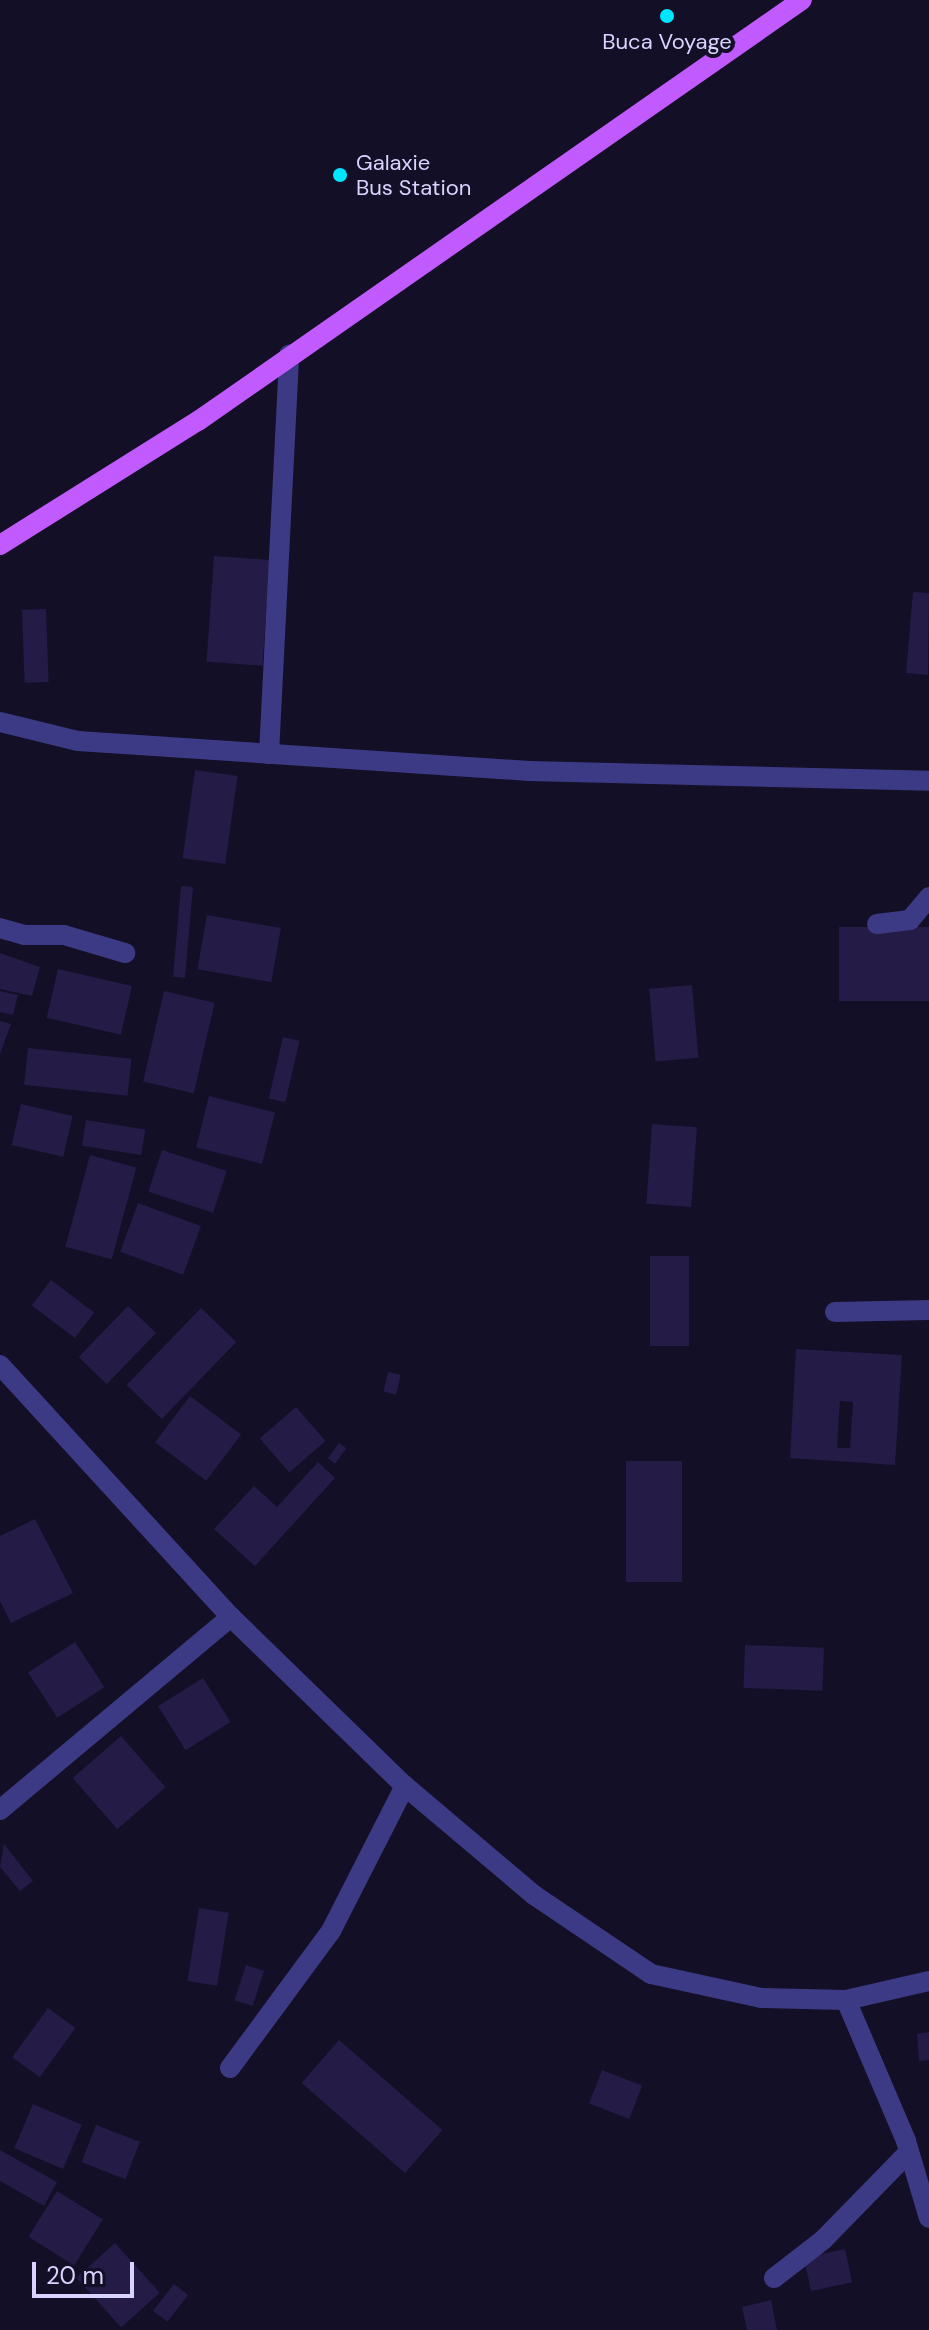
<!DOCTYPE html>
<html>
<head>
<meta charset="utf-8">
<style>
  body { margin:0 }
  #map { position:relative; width:929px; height:2330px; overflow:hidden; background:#130f26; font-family:"DM Sans",sans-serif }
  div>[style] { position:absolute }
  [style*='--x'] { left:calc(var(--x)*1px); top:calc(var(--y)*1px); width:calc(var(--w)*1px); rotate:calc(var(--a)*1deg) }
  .building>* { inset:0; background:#241b47; transform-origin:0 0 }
  .minor>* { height:20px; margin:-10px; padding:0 10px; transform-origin:10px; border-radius:10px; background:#3d3a85 }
  .major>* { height:20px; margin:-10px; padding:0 10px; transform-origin:10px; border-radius:10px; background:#c25bff }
  .dots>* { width:22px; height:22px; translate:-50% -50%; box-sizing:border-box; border:4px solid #130f26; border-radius:50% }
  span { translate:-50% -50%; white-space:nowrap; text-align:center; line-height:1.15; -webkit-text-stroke:8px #130f26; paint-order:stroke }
  .poi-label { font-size:22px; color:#d9d4ff }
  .left { translate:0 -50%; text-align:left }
  .scale { position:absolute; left:32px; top:2262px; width:102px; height:36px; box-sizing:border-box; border:4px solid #d9d4ff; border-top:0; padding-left:10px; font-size:24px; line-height:28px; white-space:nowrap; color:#d9d4ff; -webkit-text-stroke:6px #130f26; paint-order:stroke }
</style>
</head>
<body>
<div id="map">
  <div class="building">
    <i style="left:214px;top:556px;width:56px;height:106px;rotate:4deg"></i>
    <i style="clip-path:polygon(913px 592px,929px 593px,928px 675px,906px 673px)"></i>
    <i style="left:46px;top:609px;width:73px;height:24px;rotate:88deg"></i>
    <i style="left:195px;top:770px;width:43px;height:89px;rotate:8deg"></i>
    <i style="left:181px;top:886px;width:12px;height:91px;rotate:5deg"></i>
    <i style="left:207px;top:915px;width:75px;height:55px;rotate:10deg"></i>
    <i style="left:929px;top:927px;width:74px;height:90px;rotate:90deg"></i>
    <i style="clip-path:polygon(0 953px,40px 967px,32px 996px,0 989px)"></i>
    <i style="left:58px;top:969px;width:76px;height:50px;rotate:13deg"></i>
    <i style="left:692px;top:985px;width:73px;height:43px;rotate:85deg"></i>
    <i style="clip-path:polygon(0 991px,18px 995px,13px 1015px,0 1012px)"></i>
    <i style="left:164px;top:991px;width:52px;height:93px;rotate:13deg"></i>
    <i style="clip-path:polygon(0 1021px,11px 1024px,0 1054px)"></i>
    <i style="left:283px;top:1037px;width:17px;height:63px;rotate:13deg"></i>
    <i style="left:28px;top:1048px;width:104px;height:37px;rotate:6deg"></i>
    <i style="left:209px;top:1096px;width:68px;height:53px;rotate:14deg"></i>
    <i style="left:21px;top:1104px;width:53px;height:42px;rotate:13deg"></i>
    <i style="left:86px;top:1120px;width:60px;height:26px;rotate:9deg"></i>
    <i style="left:652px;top:1124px;width:45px;height:80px;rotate:4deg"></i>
    <i style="left:162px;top:1150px;width:68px;height:44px;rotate:18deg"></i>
    <i style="left:90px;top:1155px;width:48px;height:95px;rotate:15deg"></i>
    <i style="left:138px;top:1203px;width:67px;height:52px;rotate:20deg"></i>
    <i style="left:650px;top:1256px;width:39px;height:90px"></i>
    <i style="left:51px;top:1280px;width:54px;height:32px;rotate:37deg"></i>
    <i style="left:128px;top:1306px;width:39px;height:71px;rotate:44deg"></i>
    <i style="left:201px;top:1308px;width:49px;height:107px;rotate:44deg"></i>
    <i style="clip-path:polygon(evenodd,796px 1349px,902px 1355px,895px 1465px,790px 1458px,796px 1349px,840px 1401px,853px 1402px,850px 1448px,837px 1448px,840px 1401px)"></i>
    <i style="left:388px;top:1372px;width:13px;height:20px;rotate:13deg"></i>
    <i style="left:190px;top:1396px;width:64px;height:58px;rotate:37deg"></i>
    <i style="left:296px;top:1407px;width:45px;height:48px;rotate:49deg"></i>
    <i style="left:339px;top:1443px;width:9px;height:19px;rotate:36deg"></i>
    <i style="left:626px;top:1461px;width:56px;height:121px"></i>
    <i style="clip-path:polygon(318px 1462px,335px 1478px,255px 1566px,214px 1529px,254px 1486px,277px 1507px)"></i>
    <i style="clip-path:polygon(35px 1519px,73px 1593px,11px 1623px,0 1601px,0 1536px)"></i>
    <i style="left:75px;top:1642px;width:54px;height:56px;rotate:57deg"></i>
    <i style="left:745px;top:1645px;width:79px;height:43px;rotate:2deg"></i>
    <i style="left:203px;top:1678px;width:52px;height:53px;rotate:58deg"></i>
    <i style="left:121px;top:1736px;width:68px;height:64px;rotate:49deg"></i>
    <i style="clip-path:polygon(4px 1844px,33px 1881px,20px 1891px,0 1867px)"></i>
    <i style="left:199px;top:1908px;width:30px;height:74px;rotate:9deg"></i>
    <i style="left:246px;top:1965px;width:19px;height:37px;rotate:18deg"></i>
    <i style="left:48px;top:2008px;width:34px;height:61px;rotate:36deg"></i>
    <i style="clip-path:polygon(929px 2032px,929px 2060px,919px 2061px,917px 2034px)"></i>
    <i style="left:339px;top:2040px;width:137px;height:57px;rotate:41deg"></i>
    <i style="left:602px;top:2070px;width:43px;height:36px;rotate:21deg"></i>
    <i style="left:33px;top:2104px;width:53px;height:48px;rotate:23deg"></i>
    <i style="left:96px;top:2125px;width:47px;height:40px;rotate:21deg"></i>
    <i style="clip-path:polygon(0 2150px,57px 2182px,44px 2206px,0 2181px)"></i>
    <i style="left:57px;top:2191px;width:54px;height:54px;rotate:32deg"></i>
    <i style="left:115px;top:2243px;width:67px;height:52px;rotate:48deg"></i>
    <i style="left:845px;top:2249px;width:34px;height:42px;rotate:78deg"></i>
    <i style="left:174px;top:2284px;width:18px;height:34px;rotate:38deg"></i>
    <i style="clip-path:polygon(771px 2300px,777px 2330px,747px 2330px,742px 2307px)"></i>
  </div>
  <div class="minor">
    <i style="--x:0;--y:722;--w:80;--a:13.7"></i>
    <i style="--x:78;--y:741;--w:452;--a:3.8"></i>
    <i style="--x:529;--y:771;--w:400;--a:1.4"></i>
    <i style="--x:269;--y:754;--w:400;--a:-87.1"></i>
    <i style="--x:877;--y:924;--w:33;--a:-7"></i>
    <i style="--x:910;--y:920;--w:30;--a:-50"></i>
    <i style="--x:0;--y:928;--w:25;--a:16"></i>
    <i style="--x:24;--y:935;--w:40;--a:0"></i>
    <i style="--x:64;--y:935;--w:64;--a:16.4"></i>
    <i style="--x:835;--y:1312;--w:94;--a:-1.2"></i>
    <i style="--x:0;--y:1365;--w:342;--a:47.5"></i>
    <i style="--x:231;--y:1617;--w:243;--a:44.2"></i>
    <i style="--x:405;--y:1786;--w:169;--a:40.2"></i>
    <i style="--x:534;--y:1895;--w:141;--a:34"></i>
    <i style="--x:651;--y:1974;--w:113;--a:12.3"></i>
    <i style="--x:761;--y:1998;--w:85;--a:1.3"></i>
    <i style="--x:846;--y:2000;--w:85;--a:-12.9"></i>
    <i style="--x:0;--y:1810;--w:301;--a:-39.9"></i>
    <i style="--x:846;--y:2000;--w:153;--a:66.9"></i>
    <i style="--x:906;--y:2141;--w:80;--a:73.4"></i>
    <i style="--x:230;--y:2068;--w:170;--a:-53.6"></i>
    <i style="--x:331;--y:1931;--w:163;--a:-63"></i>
    <i style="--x:774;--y:2278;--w:62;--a:-37.8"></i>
    <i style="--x:823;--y:2240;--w:123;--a:-45.7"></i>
  </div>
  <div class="major">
    <i style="--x:0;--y:545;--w:234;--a:-32.1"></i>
    <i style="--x:198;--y:421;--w:736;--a:-34.88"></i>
  </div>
  <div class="dots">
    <i style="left:667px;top:16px;background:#00e5ff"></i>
    <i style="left:340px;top:175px;background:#00e5ff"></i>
  </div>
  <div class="poi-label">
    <span style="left:667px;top:42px">Buca Voyage</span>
    <span class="left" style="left:356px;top:175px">Galaxie<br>Bus Station</span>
  </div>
  <div class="scale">20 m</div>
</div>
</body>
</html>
